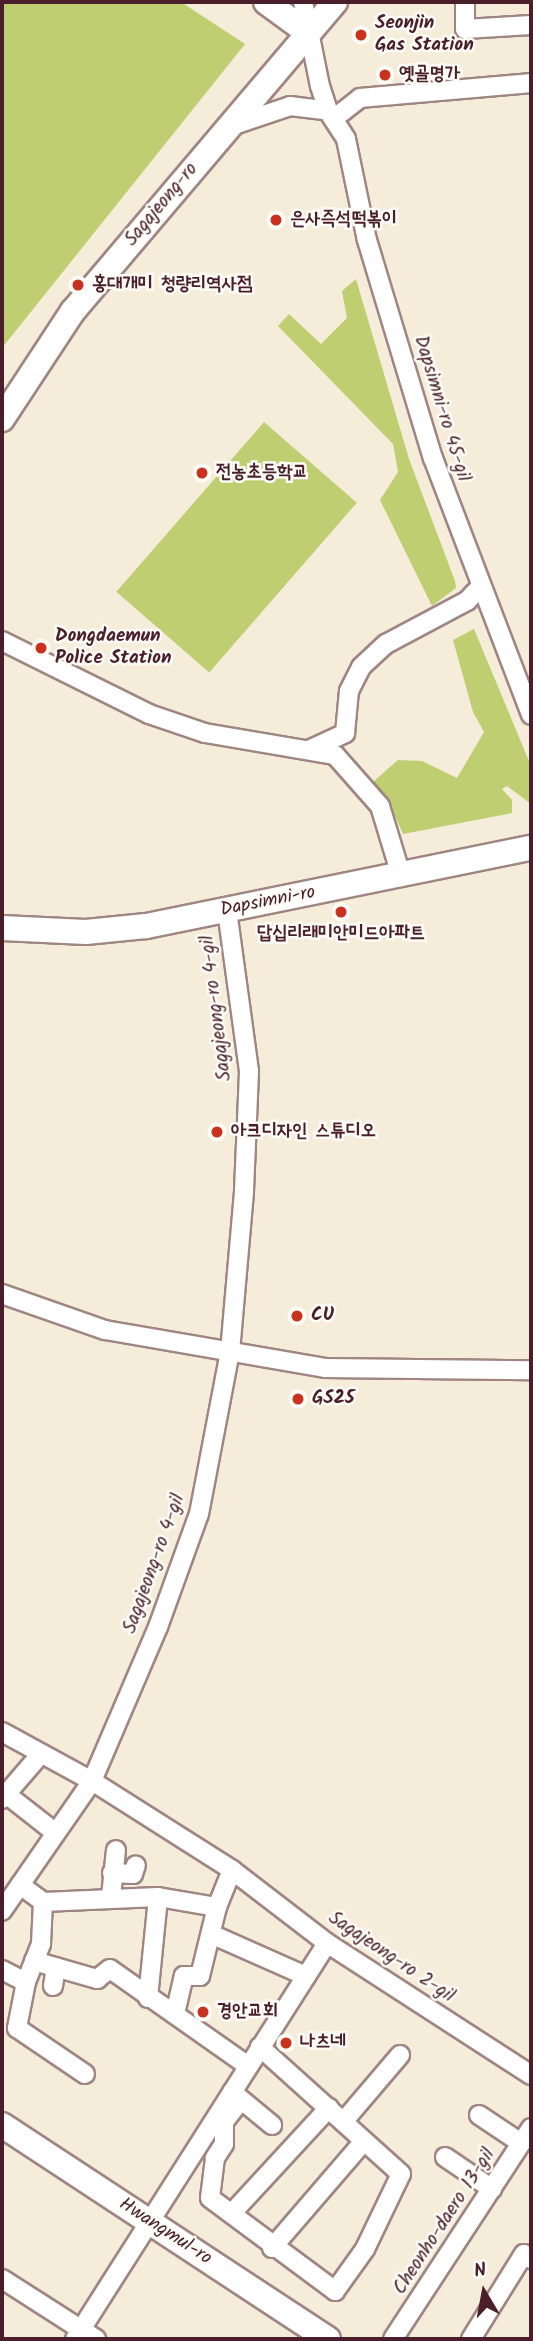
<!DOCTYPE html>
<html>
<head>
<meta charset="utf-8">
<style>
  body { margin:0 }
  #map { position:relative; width:533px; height:2341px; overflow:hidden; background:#f5edda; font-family:Kalam,"Poor Story",sans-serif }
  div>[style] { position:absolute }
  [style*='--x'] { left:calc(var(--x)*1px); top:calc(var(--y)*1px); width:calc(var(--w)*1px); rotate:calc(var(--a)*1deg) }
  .green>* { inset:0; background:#bece70; transform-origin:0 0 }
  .roads { filter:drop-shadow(2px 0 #a08682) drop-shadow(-2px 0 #a08682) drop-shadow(0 2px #a08682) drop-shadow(0 -2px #a08682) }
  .street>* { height:18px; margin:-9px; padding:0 9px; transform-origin:9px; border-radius:9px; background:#fff }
  .secondary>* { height:24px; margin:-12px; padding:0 12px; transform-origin:12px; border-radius:12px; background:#fff }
  .dots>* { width:19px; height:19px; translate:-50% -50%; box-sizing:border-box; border:4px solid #fdfcf7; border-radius:50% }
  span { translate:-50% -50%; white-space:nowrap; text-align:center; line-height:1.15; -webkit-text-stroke:5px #fdfcf7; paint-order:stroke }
  .poi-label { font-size:19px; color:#4a1f2b; font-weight:700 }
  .left { translate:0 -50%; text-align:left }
  .street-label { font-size:19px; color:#4a1f2b }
  .frame { position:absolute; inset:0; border:4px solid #4a1f2b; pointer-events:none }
  .north { position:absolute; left:449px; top:2257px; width:70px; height:70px; -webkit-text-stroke:5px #fdfcf7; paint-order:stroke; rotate:350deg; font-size:19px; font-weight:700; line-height:28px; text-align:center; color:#4a1f2b }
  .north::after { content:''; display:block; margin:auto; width:24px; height:32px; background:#4a1f2b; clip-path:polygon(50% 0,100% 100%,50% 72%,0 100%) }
</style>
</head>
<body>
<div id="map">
  <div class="green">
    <i style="clip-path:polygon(2px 2px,181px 2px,245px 44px,2px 348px)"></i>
    <i style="clip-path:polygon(356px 279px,409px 459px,455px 581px,456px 588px,432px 606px,380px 500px,398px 472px,393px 444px,278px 326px,289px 314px,321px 344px,347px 318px,342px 291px)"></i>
    <i style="left:264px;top:422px;width:123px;height:225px;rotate:41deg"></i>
    <i style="clip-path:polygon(474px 629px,531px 766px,531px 804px,507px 786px,502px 789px,512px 800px,512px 813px,403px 834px,387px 798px,373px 782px,398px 760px,422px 761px,457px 778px,484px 732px,473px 712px,453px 640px)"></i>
  </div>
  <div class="roads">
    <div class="street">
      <i style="--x:303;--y:2;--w:86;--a:78.6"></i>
      <i style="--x:320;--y:86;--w:26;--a:72"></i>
      <i style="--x:328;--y:111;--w:33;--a:57"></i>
      <i style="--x:346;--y:139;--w:103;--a:78.3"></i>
      <i style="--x:367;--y:240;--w:228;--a:73.2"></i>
      <i style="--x:433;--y:458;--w:275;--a:69.1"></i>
      <i style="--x:465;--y:2;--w:27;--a:90"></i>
      <i style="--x:465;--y:29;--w:66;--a:-3.5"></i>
      <i style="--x:341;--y:113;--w:24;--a:-38"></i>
      <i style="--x:360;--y:98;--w:172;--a:-5"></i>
      <i style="--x:228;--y:127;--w:65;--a:-18.7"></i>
      <i style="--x:290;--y:106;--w:38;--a:7"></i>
      <i style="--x:2;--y:641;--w:164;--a:26.4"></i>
      <i style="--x:149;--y:714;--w:59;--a:18.7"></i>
      <i style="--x:205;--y:733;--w:132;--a:9.6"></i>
      <i style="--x:335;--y:755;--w:68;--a:48.6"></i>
      <i style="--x:380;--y:806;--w:72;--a:73.1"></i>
      <i style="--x:309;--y:750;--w:40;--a:-25"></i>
      <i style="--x:345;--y:733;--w:42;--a:-84.6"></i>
      <i style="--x:349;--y:691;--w:27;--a:-63"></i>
      <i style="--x:361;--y:667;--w:34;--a:-43"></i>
      <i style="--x:386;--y:644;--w:92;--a:-28"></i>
      <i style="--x:467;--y:601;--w:19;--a:-47"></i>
      <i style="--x:2;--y:1294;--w:109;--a:19.3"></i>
      <i style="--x:105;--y:1330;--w:223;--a:9.8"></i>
      <i style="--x:325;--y:1368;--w:206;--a:0.6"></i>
      <i style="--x:2;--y:1732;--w:102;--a:28.6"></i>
      <i style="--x:92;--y:1781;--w:166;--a:32.4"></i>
      <i style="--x:232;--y:1870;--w:120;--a:37.5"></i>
      <i style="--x:327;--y:1943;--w:243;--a:32.9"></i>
      <i style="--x:6;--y:1794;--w:63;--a:38"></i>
      <i style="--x:2;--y:1799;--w:57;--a:-49.3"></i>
      <i style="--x:112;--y:1873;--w:21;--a:3"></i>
      <i style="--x:133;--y:1874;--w:9;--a:-72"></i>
      <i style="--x:20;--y:1885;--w:29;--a:36"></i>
      <i style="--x:43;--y:1902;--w:115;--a:-2.5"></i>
      <i style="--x:158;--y:1897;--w:60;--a:9.6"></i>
      <i style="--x:111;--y:1896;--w:46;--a:-83.8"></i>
      <i style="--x:2;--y:1911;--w:158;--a:-55.3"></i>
      <i style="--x:92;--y:1781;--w:168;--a:-66.8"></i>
      <i style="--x:158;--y:1627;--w:120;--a:-70.1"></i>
      <i style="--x:199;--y:1514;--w:165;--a:-79.2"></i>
      <i style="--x:230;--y:1352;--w:162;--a:-85"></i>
      <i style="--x:244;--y:1191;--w:120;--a:-87.6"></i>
      <i style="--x:249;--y:1071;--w:162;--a:-97.8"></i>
      <i style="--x:211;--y:1934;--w:104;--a:23.9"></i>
      <i style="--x:34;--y:1961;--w:66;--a:15.9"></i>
      <i style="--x:97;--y:1979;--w:16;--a:-38"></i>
      <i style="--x:110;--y:1969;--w:169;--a:35.1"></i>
      <i style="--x:2;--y:1970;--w:27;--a:27"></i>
      <i style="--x:26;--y:1982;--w:41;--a:-68.5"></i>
      <i style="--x:41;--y:1944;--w:42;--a:-87.3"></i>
      <i style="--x:26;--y:1982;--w:47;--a:101.1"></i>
      <i style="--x:17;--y:2028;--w:82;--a:34.1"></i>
      <i style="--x:53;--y:1986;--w:19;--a:-81"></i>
      <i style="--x:148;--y:1998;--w:101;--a:-84.3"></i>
      <i style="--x:175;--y:2014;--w:39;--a:-77"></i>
      <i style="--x:184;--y:1976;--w:16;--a:0"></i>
      <i style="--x:200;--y:1976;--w:71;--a:-76.2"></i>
      <i style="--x:217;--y:1907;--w:40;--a:-68"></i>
      <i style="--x:232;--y:2092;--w:52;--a:39.5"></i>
      <i style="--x:241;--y:2100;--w:28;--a:128"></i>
      <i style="--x:224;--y:2122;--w:22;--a:90"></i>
      <i style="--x:224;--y:2144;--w:17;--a:123"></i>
      <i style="--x:215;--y:2158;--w:40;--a:97.1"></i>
      <i style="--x:210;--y:2198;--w:156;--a:36.6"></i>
      <i style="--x:335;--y:2291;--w:52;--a:-54.5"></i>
      <i style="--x:365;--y:2249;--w:83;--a:-64.4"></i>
      <i style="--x:401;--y:2174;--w:190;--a:-138"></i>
      <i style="--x:479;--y:2115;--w:50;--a:33.7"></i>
      <i style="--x:343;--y:2122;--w:88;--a:-49.6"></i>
      <i style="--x:445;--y:2157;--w:57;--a:34.2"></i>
      <i style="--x:232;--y:2213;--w:143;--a:-47.3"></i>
      <i style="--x:272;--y:2248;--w:141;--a:-49.3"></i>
      <i style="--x:2;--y:2279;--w:112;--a:32.6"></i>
      <i style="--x:75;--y:2339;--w:469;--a:-57.5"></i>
      <i style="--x:393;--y:2339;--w:252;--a:-56.8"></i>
      <i style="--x:471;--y:2339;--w:100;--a:-58.1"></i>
      <i style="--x:524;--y:2254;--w:9;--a:36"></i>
    </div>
    <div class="secondary">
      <i style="--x:266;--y:2;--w:51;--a:36.2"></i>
      <i style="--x:2;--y:419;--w:129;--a:-56.7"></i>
      <i style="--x:73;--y:311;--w:405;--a:-49.7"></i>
      <i style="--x:2;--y:928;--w:84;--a:2.7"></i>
      <i style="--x:86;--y:932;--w:60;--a:-5.7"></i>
      <i style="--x:146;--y:926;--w:393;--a:-11.5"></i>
      <i style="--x:2;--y:2125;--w:390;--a:33.3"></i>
    </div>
  </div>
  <div class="dots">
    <i style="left:361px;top:35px;background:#c8321e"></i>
    <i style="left:385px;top:75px;background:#c8321e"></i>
    <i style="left:276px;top:220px;background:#c8321e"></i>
    <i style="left:78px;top:285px;background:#c8321e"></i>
    <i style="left:202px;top:473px;background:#c8321e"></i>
    <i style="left:41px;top:648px;background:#c8321e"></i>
    <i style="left:341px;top:912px;background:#c8321e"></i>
    <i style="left:217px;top:1132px;background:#c8321e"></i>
    <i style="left:297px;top:1316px;background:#c8321e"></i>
    <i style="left:298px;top:1399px;background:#c8321e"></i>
    <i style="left:203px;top:2012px;background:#c8321e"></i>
    <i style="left:286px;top:2043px;background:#c8321e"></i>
  </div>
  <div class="poi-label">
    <span class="left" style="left:375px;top:35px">Seonjin<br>Gas Station</span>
    <span class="left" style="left:399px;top:75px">옛골명가</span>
    <span class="left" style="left:290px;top:220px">은사즉석떡볶이</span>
    <span class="left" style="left:92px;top:285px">홍대개미 청량리역사점</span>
    <span class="left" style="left:216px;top:473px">전농초등학교</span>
    <span class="left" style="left:55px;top:648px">Dongdaemun<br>Police Station</span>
    <span style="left:341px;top:934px">답십리래미안미드아파트</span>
    <span class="left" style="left:231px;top:1132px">아크디자인 스튜디오</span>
    <span class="left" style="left:311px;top:1316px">CU</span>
    <span class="left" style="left:312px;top:1399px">GS25</span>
    <span class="left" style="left:217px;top:2012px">경안교회</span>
    <span class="left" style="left:300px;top:2043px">나츠네</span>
  </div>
  <div class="street-label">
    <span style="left:162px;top:205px;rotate:-50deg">Sagajeong-ro</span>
    <span style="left:441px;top:409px;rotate:73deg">Dapsimni-ro 45-gil</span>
    <span style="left:268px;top:902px;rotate:-11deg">Dapsimni-ro</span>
    <span style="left:217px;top:1008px;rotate:-97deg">Sagajeong-ro 4-gil</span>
    <span style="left:155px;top:1564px;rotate:-70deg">Sagajeong-ro 4-gil</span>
    <span style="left:391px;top:1958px;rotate:34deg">Sagajeong-ro 2-gil</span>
    <span style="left:445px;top:2222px;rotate:-57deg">Cheonho-daero 13-gil</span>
    <span style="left:165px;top:2232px;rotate:33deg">Hwangmul-ro</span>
  </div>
  <div class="frame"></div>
  <div class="north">N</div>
</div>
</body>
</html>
